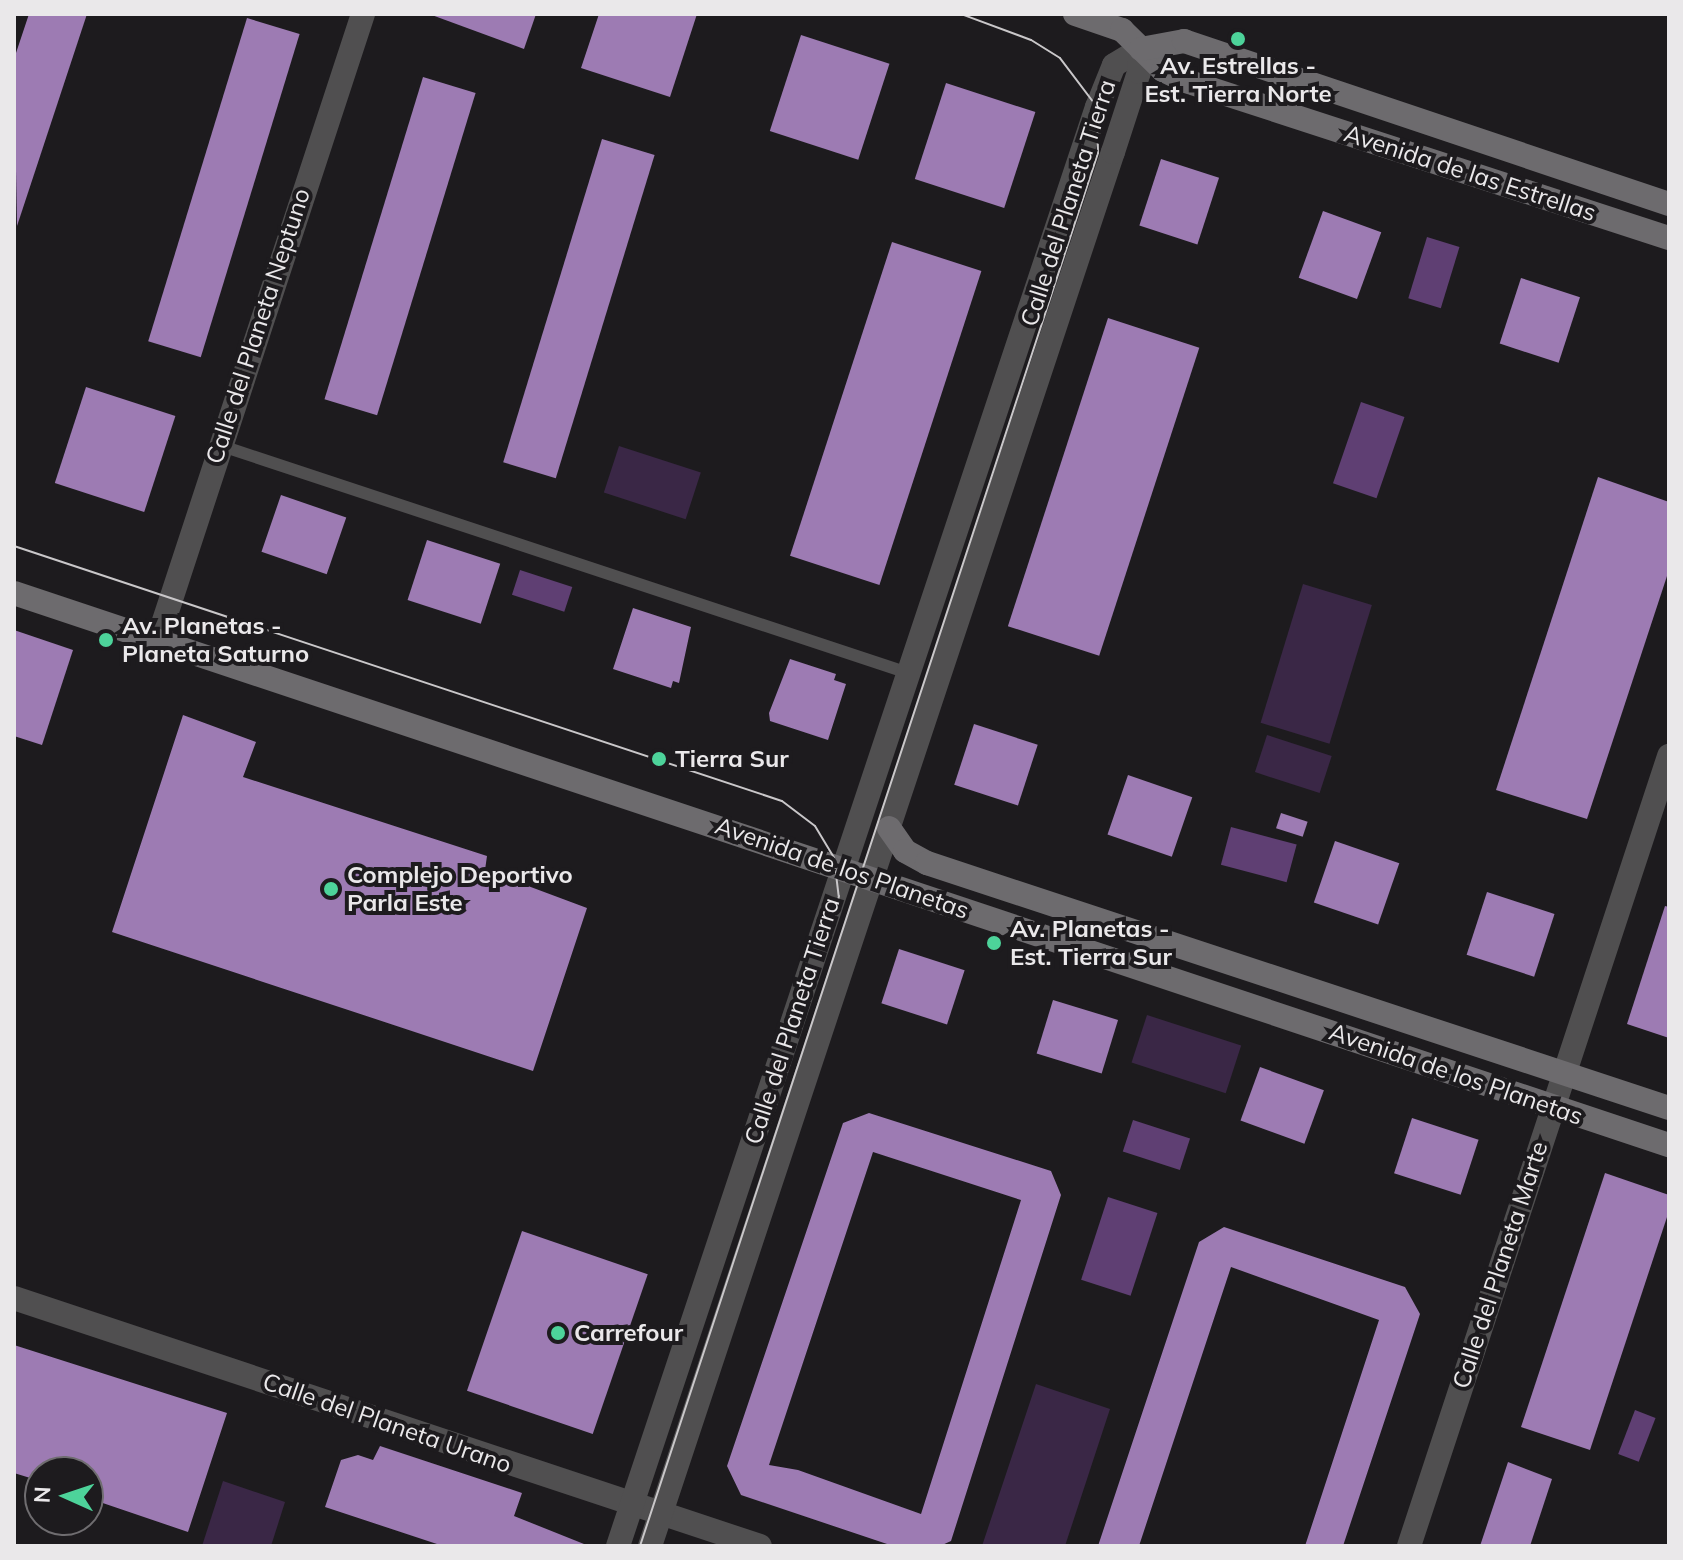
<!DOCTYPE html>
<html>
<head>
<meta charset="utf-8">
<style>
  body { margin:0 }
  #map { position:relative; width:1683px; height:1560px; overflow:hidden; background:#1d1b1e; font-family:Mulish,sans-serif }
  div>[style] { position:absolute }
  [style*='--x'] { left:calc(var(--x)*1px); top:calc(var(--y)*1px); width:calc(var(--w)*1px); rotate:calc(var(--a)*1deg) }
  .green>* { inset:0; background:#3a2746; transform-origin:0 0 }
  .water>* { inset:0; background:#5f3f73; transform-origin:0 0 }
  .building>* { inset:0; background:#9d7bb3; transform-origin:0 0 }
  .lane>* { height:12px; margin:-6px; padding:0 6px; transform-origin:6px; border-radius:6px; background:#504f50 }
  .street>* { height:24px; margin:-12px; padding:0 12px; transform-origin:12px; border-radius:12px; background:#504f50 }
  .secondary>* { height:24px; margin:-12px; padding:0 12px; transform-origin:12px; border-radius:12px; background:#6d6b6e }
  .tram>* { height:2px; margin:-1px; padding:0 1px; transform-origin:1px; border-radius:1px; background:#c9c7c9 }
  .dots>* { width:22px; height:22px; translate:-50% -50%; box-sizing:border-box; border:4px solid #1d1b1e; border-radius:50% }
  span { translate:-50% -50%; white-space:nowrap; text-align:center; line-height:1.15; -webkit-text-stroke:8px #1d1b1e; paint-order:stroke }
  .poi-label { font-size:24px; color:#eae8ea; font-weight:700 }
  .left { translate:0 -50%; text-align:left }
  .street-label { font-size:24px; color:#eae8ea }
  .frame { position:absolute; inset:0; border:16px solid #eae8ea; pointer-events:none }
  .north { position:absolute; left:24px; top:1456px; width:80px; height:80px; box-sizing:border-box; background:#1d1b1e; border:2px solid #6f6d70; border-radius:50%; rotate:273deg; font-size:22px; font-weight:700; line-height:32px; text-align:center; color:#eae8ea }
  .north::after { content:''; display:block; margin:auto; width:28px; height:36px; background:#4dd39a; clip-path:polygon(50% 0,100% 100%,50% 72%,0 100%) }
</style>
</head>
<body>
<div id="map">
  <div class="green">
    <i style="left:619px;top:446px;width:86px;height:49px;rotate:18deg"></i>
    <i style="left:1303px;top:584px;width:72px;height:145px;rotate:17deg"></i>
    <i style="left:1267px;top:735px;width:68px;height:39px;rotate:18deg"></i>
    <i style="left:1147px;top:1015px;width:99px;height:50px;rotate:18deg"></i>
    <i style="clip-path:polygon(1036px 1384px,1110px 1409px,1065px 1546px,982px 1546px)"></i>
    <i style="clip-path:polygon(223px 1481px,285px 1502px,271px 1546px,202px 1546px)"></i>
  </div>
  <div class="water">
    <i style="left:1427px;top:237px;width:34px;height:64px;rotate:17deg"></i>
    <i style="left:1361px;top:402px;width:46px;height:86px;rotate:19deg"></i>
    <i style="left:520px;top:570px;width:55px;height:26px;rotate:18deg"></i>
    <i style="left:1231px;top:827px;width:68px;height:39px;rotate:15deg"></i>
    <i style="left:1133px;top:1120px;width:60px;height:33px;rotate:18deg"></i>
    <i style="left:1108px;top:1197px;width:52px;height:87px;rotate:18deg"></i>
    <i style="left:1635px;top:1410px;width:22px;height:47px;rotate:21deg"></i>
  </div>
  <div class="building">
    <i style="clip-path:polygon(29px 14px,87px 14px,17px 226px,14px 59px)"></i>
    <i style="clip-path:polygon(429px 14px,536px 14px,524px 49px)"></i>
    <i style="clip-path:polygon(599px 14px,697px 14px,670px 97px,581px 68px)"></i>
    <i style="left:247px;top:18px;width:55px;height:338px;rotate:17deg"></i>
    <i style="left:801px;top:35px;width:93px;height:101px;rotate:18deg"></i>
    <i style="left:423px;top:77px;width:55px;height:337px;rotate:17deg"></i>
    <i style="left:946px;top:83px;width:94px;height:101px;rotate:18deg"></i>
    <i style="left:602px;top:139px;width:55px;height:338px;rotate:17deg"></i>
    <i style="left:1161px;top:159px;width:61px;height:70px;rotate:18deg"></i>
    <i style="left:1323px;top:211px;width:62px;height:71px;rotate:20deg"></i>
    <i style="left:892px;top:242px;width:94px;height:330px;rotate:18deg"></i>
    <i style="left:1521px;top:278px;width:62px;height:69px;rotate:18deg"></i>
    <i style="left:1108px;top:318px;width:96px;height:324px;rotate:18deg"></i>
    <i style="left:86px;top:387px;width:94px;height:101px;rotate:18deg"></i>
    <i style="clip-path:polygon(1598px 477px,1669px 502px,1669px 570px,1587px 819px,1496px 790px)"></i>
    <i style="left:281px;top:495px;width:69px;height:60px;rotate:19deg"></i>
    <i style="left:427px;top:540px;width:77px;height:63px;rotate:18deg"></i>
    <i style="clip-path:polygon(633px 608px,691px 627px,679px 683px,673px 681px,671px 688px,613px 669px)"></i>
    <i style="clip-path:polygon(14px 630px,73px 650px,42px 745px,14px 736px)"></i>
    <i style="clip-path:polygon(790px 659px,836px 674px,834px 680px,846px 684px,828px 740px,770px 721px,769px 713px)"></i>
    <i style="clip-path:polygon(183px 715px,256px 742px,243px 777px,487px 856px,485px 870px,587px 908px,533px 1071px,112px 932px)"></i>
    <i style="left:974px;top:724px;width:67px;height:64px;rotate:18deg"></i>
    <i style="left:1128px;top:775px;width:68px;height:63px;rotate:19deg"></i>
    <i style="left:1281px;top:813px;width:28px;height:16px;rotate:18deg"></i>
    <i style="left:1335px;top:841px;width:68px;height:65px;rotate:19deg"></i>
    <i style="left:1487px;top:892px;width:71px;height:66px;rotate:18deg"></i>
    <i style="clip-path:polygon(1665px 906px,1669px 907px,1669px 1038px,1627px 1024px)"></i>
    <i style="left:899px;top:949px;width:69px;height:57px;rotate:18deg"></i>
    <i style="left:1053px;top:1000px;width:68px;height:56px;rotate:17deg"></i>
    <i style="left:1260px;top:1067px;width:68px;height:57px;rotate:20deg"></i>
    <i style="clip-path:polygon(evenodd,869px 1113px,1051px 1171px,1061px 1195px,951px 1541px,940px 1546px,893px 1546px,741px 1495px,727px 1466px,843px 1123px,869px 1113px,873px 1152px,1021px 1200px,921px 1514px,798px 1470px,769px 1465px,873px 1152px)"></i>
    <i style="left:1412px;top:1118px;width:70px;height:58px;rotate:18deg"></i>
    <i style="clip-path:polygon(1605px 1173px,1669px 1195px,1669px 1211px,1590px 1450px,1521px 1427px)"></i>
    <i style="clip-path:polygon(1224px 1227px,1405px 1287px,1420px 1314px,1343px 1546px,1305px 1546px,1379px 1320px,1231px 1267px,1139px 1546px,1098px 1546px,1199px 1242px)"></i>
    <i style="left:522px;top:1231px;width:133px;height:169px;rotate:19deg"></i>
    <i style="clip-path:polygon(14px 1345px,227px 1413px,188px 1532px,88px 1498px,88px 1472px,40px 1472px,40px 1481px,14px 1473px)"></i>
    <i style="clip-path:polygon(380px 1446px,522px 1493px,514px 1516px,589px 1546px,443px 1546px,325px 1507px,341px 1460px,358px 1455px,373px 1460px)"></i>
    <i style="clip-path:polygon(1508px 1462px,1552px 1479px,1530px 1546px,1480px 1546px)"></i>
  </div>
  <div class="lane">
    <i style="--x:219;--y:445;--w:729;--a:18.31"></i>
  </div>
  <div class="street">
    <i style="--x:158;--y:639;--w:658;--a:-71.84"></i>
    <i style="--x:14;--y:1298;--w:786;--a:18.39"></i>
    <i style="--x:618;--y:1546;--w:1517;--a:-71.59"></i>
    <i style="--x:1097;--y:107;--w:45;--a:-68"></i>
    <i style="--x:1114;--y:65;--w:31;--a:-31"></i>
    <i style="--x:650;--y:1546;--w:1469;--a:-71.63"></i>
    <i style="--x:1113;--y:152;--w:84;--a:-72"></i>
    <i style="--x:1139;--y:72;--w:23;--a:-85"></i>
    <i style="--x:1409;--y:1546;--w:832;--a:-71.78"></i>
  </div>
  <div class="secondary">
    <i style="--x:1075;--y:14;--w:50;--a:18.8"></i>
    <i style="--x:1122;--y:30;--w:57;--a:44.3"></i>
    <i style="--x:1163;--y:70;--w:25;--a:26"></i>
    <i style="--x:1186;--y:81;--w:508;--a:18.01"></i>
    <i style="--x:1141;--y:49;--w:44;--a:-10.5"></i>
    <i style="--x:1184;--y:41;--w:512;--a:18.58"></i>
    <i style="--x:14;--y:593;--w:1745;--a:18.45"></i>
    <i style="--x:889;--y:828;--w:28;--a:55"></i>
    <i style="--x:905;--y:851;--w:25;--a:29"></i>
    <i style="--x:927;--y:863;--w:781;--a:18.27"></i>
  </div>
  <div class="tram">
    <i style="--x:14;--y:546;--w:809;--a:18.37"></i>
    <i style="--x:782;--y:801;--w:41;--a:37.1"></i>
    <i style="--x:815;--y:826;--w:37;--a:59"></i>
    <i style="--x:834;--y:858;--w:38;--a:83"></i>
    <i style="--x:839;--y:896;--w:37;--a:103"></i>
    <i style="--x:640;--y:1546;--w:1466;--a:-71.8"></i>
    <i style="--x:1098;--y:153;--w:46;--a:-91.2"></i>
    <i style="--x:1097;--y:107;--w:61;--a:-127.1"></i>
    <i style="--x:1060;--y:58;--w:34;--a:-148"></i>
    <i style="--x:1031;--y:40;--w:75;--a:-159.6"></i>
  </div>
  <div class="dots">
    <i style="left:1238px;top:39px;background:#4dd39a"></i>
    <i style="left:106px;top:640px;background:#4dd39a"></i>
    <i style="left:659px;top:759px;background:#4dd39a"></i>
    <i style="left:331px;top:889px;background:#4dd39a"></i>
    <i style="left:994px;top:943px;background:#4dd39a"></i>
    <i style="left:558px;top:1333px;background:#4dd39a"></i>
  </div>
  <div class="poi-label">
    <span style="left:1238px;top:80px">Av. Estrellas -<br>Est. Tierra Norte</span>
    <span class="left" style="left:122px;top:640px">Av. Planetas -<br>Planeta Saturno</span>
    <span class="left" style="left:675px;top:759px">Tierra Sur</span>
    <span class="left" style="left:347px;top:889px">Complejo Deportivo<br>Parla Este</span>
    <span class="left" style="left:1010px;top:943px">Av. Planetas -<br>Est. Tierra Sur</span>
    <span class="left" style="left:574px;top:1333px">Carrefour</span>
  </div>
  <div class="street-label">
    <span style="left:1470px;top:173px;rotate:18deg">Avenida de las Estrellas</span>
    <span style="left:1068px;top:203px;rotate:-72deg">Calle del Planeta Tierra</span>
    <span style="left:258px;top:326px;rotate:-72deg">Calle del Planeta Neptuno</span>
    <span style="left:842px;top:868px;rotate:19deg">Avenida de los Planetas</span>
    <span style="left:792px;top:1021px;rotate:-72deg">Calle del Planeta Tierra</span>
    <span style="left:1456px;top:1074px;rotate:19deg">Avenida de los Planetas</span>
    <span style="left:1500px;top:1265px;rotate:-72deg">Calle del Planeta Marte</span>
    <span style="left:387px;top:1423px;rotate:19deg">Calle del Planeta Urano</span>
  </div>
  <div class="frame"></div>
  <div class="north">N</div>
</div>
</body>
</html>
